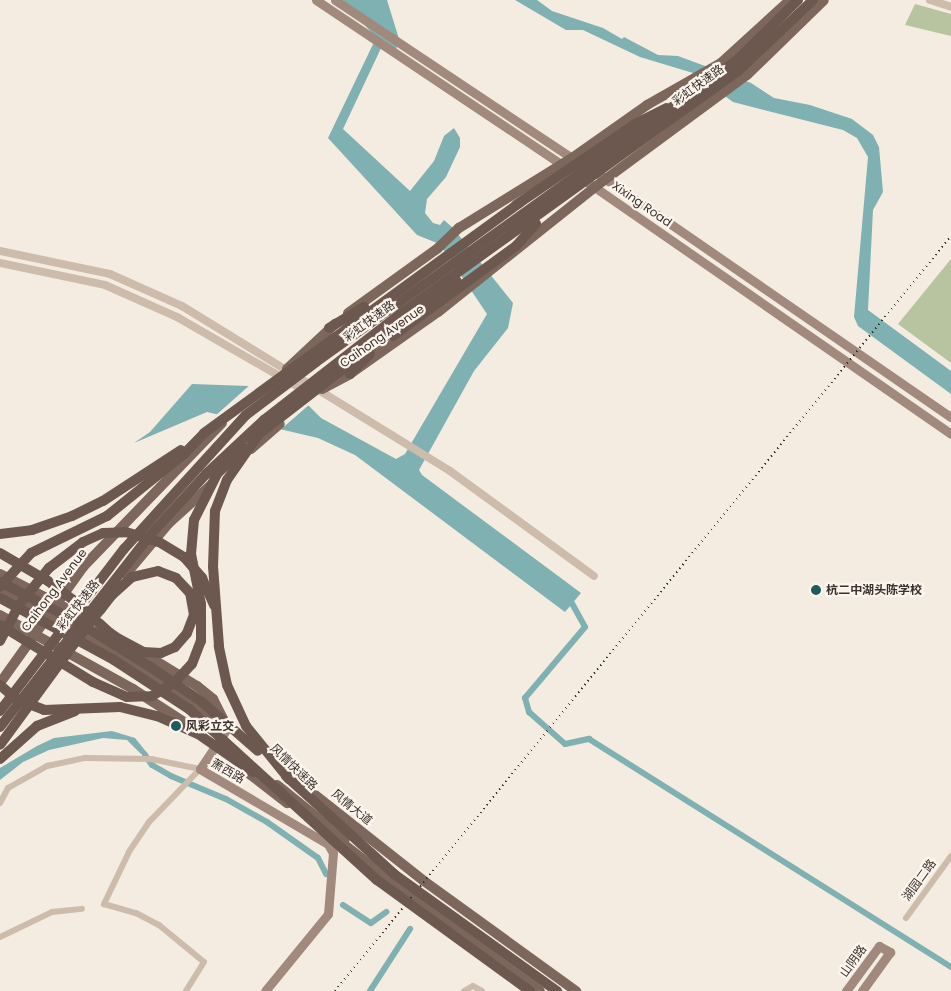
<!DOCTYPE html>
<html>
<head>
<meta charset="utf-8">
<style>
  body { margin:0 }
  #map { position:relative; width:951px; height:991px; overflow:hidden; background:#f4ebe1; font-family:Poppins,"Noto Sans SC",sans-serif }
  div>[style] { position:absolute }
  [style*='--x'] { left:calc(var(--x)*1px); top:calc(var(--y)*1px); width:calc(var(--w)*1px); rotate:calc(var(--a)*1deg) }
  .green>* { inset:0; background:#b8c4a0 }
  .water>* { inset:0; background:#7fb0b2 }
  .pier>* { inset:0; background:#f4ebe1 }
  .canal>* { height:6px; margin:-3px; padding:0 3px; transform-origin:3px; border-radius:3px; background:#7fb0b2 }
  .minor>* { height:6px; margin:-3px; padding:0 3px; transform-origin:3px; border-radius:3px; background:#cdbbac }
  .tertiary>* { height:8px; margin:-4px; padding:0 4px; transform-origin:4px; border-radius:4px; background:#cdbbac }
  .secondary>* { height:9px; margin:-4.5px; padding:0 4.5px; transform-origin:4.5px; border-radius:4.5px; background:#a18a7d }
  .primary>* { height:10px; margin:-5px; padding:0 5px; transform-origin:5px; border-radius:5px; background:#7d675c }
  .trunk>* { height:10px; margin:-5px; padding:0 5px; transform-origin:5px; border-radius:5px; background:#6c584f }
  .rail>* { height:2px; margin-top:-1px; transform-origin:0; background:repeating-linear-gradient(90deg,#3b302b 0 1px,transparent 0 5px) }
  .trunk-bridge>* { height:10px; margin:-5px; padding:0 5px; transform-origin:5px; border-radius:5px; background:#6c584f }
  .dots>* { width:14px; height:14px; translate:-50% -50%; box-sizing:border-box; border:2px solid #fbf5ee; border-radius:50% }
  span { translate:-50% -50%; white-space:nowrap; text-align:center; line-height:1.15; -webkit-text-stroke:4.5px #fbf5ee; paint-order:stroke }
  .street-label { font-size:12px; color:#3b302b }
  .poi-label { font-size:12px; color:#3b302b; font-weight:700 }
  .left { translate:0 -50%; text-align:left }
</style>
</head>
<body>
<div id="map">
  <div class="green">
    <i style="clip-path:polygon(915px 4px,951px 14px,951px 36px,905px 25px)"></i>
    <i style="clip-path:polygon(951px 259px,951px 363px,898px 324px)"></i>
  </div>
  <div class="water">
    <i style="clip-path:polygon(343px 0,387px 0,399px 39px,396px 50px,382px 46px,343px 129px,410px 191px,434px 161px,444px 136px,454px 128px,460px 138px,460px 147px,446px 177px,427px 199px,425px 213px,433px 223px,440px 225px,444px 220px,453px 228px,513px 303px,508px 328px,474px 371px,419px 470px,422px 475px,581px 593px,565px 612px,355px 455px,318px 438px,207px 412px,134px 443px,150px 432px,192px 384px,248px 386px,302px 399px,321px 418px,396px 459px,405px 454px,487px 314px,446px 253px,437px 243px,417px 235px,328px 138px,376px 38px)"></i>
    <i style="clip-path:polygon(515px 0,537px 0,552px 11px,603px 28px,622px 39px,624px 37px,658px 55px,678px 56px,751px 83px,774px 98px,810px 105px,852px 119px,873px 135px,879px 147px,883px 192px,873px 210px,868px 310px,951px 371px,951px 394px,858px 326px,854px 317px,868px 157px,857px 138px,843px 130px,733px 102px,693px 73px,640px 57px,583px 30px,566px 30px)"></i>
    <i style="clip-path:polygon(112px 731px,135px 738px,148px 754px,141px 754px,127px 740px,103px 738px,49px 750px,23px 762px,0 780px,0 768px,37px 746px,54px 738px)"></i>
  </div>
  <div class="pier">
    <i style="clip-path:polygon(251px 384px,304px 398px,310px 404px,279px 431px,215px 416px)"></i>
  </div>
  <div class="canal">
    <i style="--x:569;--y:598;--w:33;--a:61"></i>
    <i style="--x:585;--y:627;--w:93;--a:130.2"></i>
    <i style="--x:525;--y:698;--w:15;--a:74"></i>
    <i style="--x:529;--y:712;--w:48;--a:41.6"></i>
    <i style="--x:565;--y:744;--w:25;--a:-12"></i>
    <i style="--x:589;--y:739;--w:428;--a:32.2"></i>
    <i style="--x:145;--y:755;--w:12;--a:55"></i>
    <i style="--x:152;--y:765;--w:22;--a:30"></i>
    <i style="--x:171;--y:776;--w:60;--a:22.7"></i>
    <i style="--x:226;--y:799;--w:47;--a:29.3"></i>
    <i style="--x:267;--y:822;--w:62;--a:35.2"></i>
    <i style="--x:318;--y:858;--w:18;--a:63"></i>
    <i style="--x:343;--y:905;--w:33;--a:33"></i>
    <i style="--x:371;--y:923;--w:19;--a:-36"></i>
    <i style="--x:370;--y:991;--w:74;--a:-57.2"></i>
  </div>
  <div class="minor">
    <i style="--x:0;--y:803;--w:17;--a:-62"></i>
    <i style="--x:8;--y:788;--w:45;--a:-29.4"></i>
    <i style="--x:47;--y:766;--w:39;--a:-12"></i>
    <i style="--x:85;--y:758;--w:66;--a:0.9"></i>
    <i style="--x:151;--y:759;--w:50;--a:11.5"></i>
    <i style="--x:200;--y:769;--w:74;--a:133.9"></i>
    <i style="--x:149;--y:822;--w:36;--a:124"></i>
    <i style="--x:129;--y:852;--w:58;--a:115.7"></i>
    <i style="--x:104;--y:904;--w:33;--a:16"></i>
    <i style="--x:136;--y:913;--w:26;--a:28"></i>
    <i style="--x:159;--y:925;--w:58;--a:39.4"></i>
    <i style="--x:204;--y:962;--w:34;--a:122"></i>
    <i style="--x:906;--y:918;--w:77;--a:-54"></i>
    <i style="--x:0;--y:937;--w:58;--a:-25.7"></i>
    <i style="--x:52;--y:912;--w:30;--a:-6"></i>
    <i style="--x:464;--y:991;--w:10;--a:-29"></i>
    <i style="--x:473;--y:986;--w:10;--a:29"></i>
  </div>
  <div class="tertiary">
    <i style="--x:930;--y:0;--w:22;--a:18"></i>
    <i style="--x:0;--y:251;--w:112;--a:11.8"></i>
    <i style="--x:110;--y:274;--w:79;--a:24"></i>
    <i style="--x:182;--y:306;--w:315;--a:31.6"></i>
    <i style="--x:450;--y:471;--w:178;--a:36.1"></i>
    <i style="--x:0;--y:263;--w:107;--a:11.8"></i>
    <i style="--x:105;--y:285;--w:79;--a:24"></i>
    <i style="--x:177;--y:317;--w:150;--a:30"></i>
  </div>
  <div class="secondary">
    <i style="--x:316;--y:0;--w:300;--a:33.8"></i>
    <i style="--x:335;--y:0;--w:288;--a:33.7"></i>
    <i style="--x:591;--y:169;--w:437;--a:34.6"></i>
    <i style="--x:580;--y:177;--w:451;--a:34.7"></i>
    <i style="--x:228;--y:727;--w:50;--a:123.7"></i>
    <i style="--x:200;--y:769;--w:148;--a:30.4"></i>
    <i style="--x:328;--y:844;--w:10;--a:61"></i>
    <i style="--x:333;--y:853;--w:61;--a:94.7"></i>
    <i style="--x:328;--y:914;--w:99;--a:129.3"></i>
    <i style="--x:846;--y:991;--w:56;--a:-53.7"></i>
    <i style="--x:879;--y:946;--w:13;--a:29"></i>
    <i style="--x:890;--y:952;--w:48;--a:125.7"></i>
  </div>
  <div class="primary">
    <i style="--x:348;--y:313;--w:111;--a:-35.8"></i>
    <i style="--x:438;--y:248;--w:29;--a:-44"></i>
    <i style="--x:459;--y:228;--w:133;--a:-31.8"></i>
    <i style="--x:572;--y:158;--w:92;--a:-35.2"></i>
    <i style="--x:647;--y:105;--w:85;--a:-29.6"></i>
    <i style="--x:721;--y:63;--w:93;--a:-42.4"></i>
    <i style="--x:287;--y:369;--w:66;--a:-43.2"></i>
    <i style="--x:322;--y:389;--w:32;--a:-28"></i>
    <i style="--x:350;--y:374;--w:108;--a:-35.2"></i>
    <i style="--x:438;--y:312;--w:201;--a:-38.5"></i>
    <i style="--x:595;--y:187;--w:189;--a:-36.4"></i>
    <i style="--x:747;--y:75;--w:107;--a:-44.2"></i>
    <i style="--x:251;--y:449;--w:38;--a:-41"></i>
    <i style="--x:0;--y:574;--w:93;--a:27.4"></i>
    <i style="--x:126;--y:574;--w:67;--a:-49.9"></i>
    <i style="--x:169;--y:523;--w:57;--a:-42.1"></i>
    <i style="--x:0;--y:590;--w:89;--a:28.3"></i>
    <i style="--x:78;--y:632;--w:168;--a:32.4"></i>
    <i style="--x:0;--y:615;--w:152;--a:29.1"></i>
    <i style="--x:133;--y:689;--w:81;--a:32.9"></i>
    <i style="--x:138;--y:650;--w:69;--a:31.4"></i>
    <i style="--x:197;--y:686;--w:21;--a:39"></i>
    <i style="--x:213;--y:699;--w:28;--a:63"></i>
    <i style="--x:0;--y:683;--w:143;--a:-54.4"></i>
    <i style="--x:83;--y:567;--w:200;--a:-46"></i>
    <i style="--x:243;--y:769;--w:56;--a:37.7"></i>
    <i style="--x:291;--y:776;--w:169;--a:38.3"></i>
    <i style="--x:424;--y:881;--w:188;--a:35.9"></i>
    <i style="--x:277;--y:785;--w:87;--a:39"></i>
    <i style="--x:337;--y:839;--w:115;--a:38"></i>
    <i style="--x:428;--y:910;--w:138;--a:35.9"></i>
  </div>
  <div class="trunk">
    <i style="--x:635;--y:124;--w:35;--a:-27"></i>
    <i style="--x:329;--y:328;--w:41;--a:-31"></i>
    <i style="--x:393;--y:336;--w:152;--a:-36.2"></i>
    <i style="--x:516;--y:246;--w:30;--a:-48"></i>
    <i style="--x:350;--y:374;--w:28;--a:-45"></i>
    <i style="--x:0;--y:534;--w:32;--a:-7"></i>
    <i style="--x:32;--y:530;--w:42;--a:-19.3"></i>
    <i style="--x:72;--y:516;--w:34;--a:-26"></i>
    <i style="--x:103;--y:501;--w:93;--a:-33.2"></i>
    <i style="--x:202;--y:578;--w:30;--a:66"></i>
    <i style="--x:0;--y:759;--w:50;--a:-41.7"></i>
    <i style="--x:37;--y:726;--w:41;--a:-21.5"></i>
  </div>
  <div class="rail">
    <i style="--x:335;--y:991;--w:974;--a:-50.79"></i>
  </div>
  <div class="trunk-bridge">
    <i style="--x:516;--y:205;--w:144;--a:-34.2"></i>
    <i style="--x:0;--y:553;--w:56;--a:30.3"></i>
    <i style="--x:48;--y:581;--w:31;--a:37"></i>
    <i style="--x:73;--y:600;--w:36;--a:42"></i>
    <i style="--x:100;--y:624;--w:13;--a:42"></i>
    <i style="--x:110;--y:633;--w:11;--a:34"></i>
    <i style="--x:119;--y:639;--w:27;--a:28"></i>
    <i style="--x:143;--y:652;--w:18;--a:3"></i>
    <i style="--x:161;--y:653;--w:15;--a:-23"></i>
    <i style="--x:175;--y:647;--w:18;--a:-49"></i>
    <i style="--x:187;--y:633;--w:19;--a:-69"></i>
    <i style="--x:194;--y:615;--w:22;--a:-100"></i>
    <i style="--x:190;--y:593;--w:21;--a:-133"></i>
    <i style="--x:176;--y:578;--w:19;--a:-159"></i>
    <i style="--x:158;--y:571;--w:27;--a:167"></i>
    <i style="--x:132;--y:577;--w:27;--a:138"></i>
    <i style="--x:112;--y:595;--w:18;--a:128"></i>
    <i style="--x:101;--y:609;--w:17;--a:130"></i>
    <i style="--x:90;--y:622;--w:152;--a:126.2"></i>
    <i style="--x:0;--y:582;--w:85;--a:27.2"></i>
    <i style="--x:76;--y:621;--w:86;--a:31.7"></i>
    <i style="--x:149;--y:666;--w:64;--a:34.2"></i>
    <i style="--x:202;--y:702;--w:74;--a:41.2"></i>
    <i style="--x:0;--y:587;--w:46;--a:-47.6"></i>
    <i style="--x:31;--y:553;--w:85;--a:-26"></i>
    <i style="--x:107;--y:516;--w:99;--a:-38.8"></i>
    <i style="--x:184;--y:454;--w:29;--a:-46"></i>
    <i style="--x:204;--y:433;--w:392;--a:-36.1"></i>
    <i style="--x:0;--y:598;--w:130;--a:28.5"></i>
    <i style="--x:114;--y:660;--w:90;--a:33.2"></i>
    <i style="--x:189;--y:709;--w:254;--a:42.3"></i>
    <i style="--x:377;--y:880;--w:189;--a:36"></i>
    <i style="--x:0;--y:625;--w:109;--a:31.5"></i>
    <i style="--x:93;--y:682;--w:37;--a:24"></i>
    <i style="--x:127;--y:697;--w:25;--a:-2"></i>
    <i style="--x:152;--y:696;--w:26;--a:-31"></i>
    <i style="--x:174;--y:683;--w:26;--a:-47"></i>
    <i style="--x:192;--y:664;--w:25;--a:-69"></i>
    <i style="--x:201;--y:641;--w:37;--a:-90"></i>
    <i style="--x:201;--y:604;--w:51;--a:-101.3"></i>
    <i style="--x:191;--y:554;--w:34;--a:-85"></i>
    <i style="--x:194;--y:520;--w:51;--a:-63.4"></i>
    <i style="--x:217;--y:474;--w:37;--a:-44"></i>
    <i style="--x:0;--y:641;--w:41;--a:-62.2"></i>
    <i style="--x:19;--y:605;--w:48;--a:-51"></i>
    <i style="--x:49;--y:568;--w:43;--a:-37.4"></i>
    <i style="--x:83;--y:542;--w:22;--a:-24"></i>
    <i style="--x:103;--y:533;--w:23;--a:-2"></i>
    <i style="--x:126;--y:532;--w:34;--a:17"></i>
    <i style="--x:159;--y:542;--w:29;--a:31"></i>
    <i style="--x:184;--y:557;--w:28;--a:49"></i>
    <i style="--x:0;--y:685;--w:21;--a:41"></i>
    <i style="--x:16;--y:699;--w:30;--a:21"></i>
    <i style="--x:44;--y:710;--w:76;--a:-2.3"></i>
    <i style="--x:120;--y:707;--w:38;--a:14"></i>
    <i style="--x:157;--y:716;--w:45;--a:23.7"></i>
    <i style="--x:198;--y:734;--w:67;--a:34.6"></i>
    <i style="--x:0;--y:711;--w:204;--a:-52.6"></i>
    <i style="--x:124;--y:549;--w:181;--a:-47.7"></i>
    <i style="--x:246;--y:415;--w:88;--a:-37.1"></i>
    <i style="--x:316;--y:362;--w:461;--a:-35.6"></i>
    <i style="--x:691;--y:94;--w:56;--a:-36.3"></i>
    <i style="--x:736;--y:61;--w:87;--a:-44.5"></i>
    <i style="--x:0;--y:727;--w:244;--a:-52"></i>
    <i style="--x:150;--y:535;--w:83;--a:-47.4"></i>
    <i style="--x:206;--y:474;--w:79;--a:-43"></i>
    <i style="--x:264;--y:420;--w:177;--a:-37.9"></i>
    <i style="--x:404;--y:311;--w:411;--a:-35.7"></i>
    <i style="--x:738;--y:71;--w:103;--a:-43.4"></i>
    <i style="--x:286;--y:776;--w:146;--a:42.2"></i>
    <i style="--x:394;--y:874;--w:201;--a:35.7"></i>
    <i style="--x:289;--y:779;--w:68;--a:-129.1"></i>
    <i style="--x:246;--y:726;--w:45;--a:-114.9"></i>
    <i style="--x:227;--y:685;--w:40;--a:-102"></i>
    <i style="--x:219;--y:646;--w:79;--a:-94.3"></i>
    <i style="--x:213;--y:567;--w:56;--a:-88"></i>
    <i style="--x:215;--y:511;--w:33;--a:-69"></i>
    <i style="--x:227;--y:480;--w:56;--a:-55.2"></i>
    <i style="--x:259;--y:434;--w:250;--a:-37.7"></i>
  </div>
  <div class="dots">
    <i style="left:816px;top:590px;background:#1f5a5e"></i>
    <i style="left:176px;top:726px;background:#1f5a5e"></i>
  </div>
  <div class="street-label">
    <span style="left:698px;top:85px;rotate:-36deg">彩虹快速路</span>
    <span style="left:642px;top:204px;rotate:35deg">Xixing Road</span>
    <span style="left:369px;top:321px;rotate:-36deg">彩虹快速路</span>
    <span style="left:382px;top:336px;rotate:-35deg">Caihong Avenue</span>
    <span style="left:54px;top:590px;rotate:-53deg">Caihong Avenue</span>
    <span style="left:78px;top:605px;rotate:-52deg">彩虹快速路</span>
    <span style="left:294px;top:767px;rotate:44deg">风情快速路</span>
    <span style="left:228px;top:771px;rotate:30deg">萧西路</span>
    <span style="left:352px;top:807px;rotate:39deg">风情大道</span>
    <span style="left:919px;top:880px;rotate:-54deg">湖园二路</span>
    <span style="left:853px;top:961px;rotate:-54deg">山阴路</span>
  </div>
  <div class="poi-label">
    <span class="left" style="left:826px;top:590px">杭二中湖头陈学校</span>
    <span class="left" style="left:186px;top:726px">风彩立交</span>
  </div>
</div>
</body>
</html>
